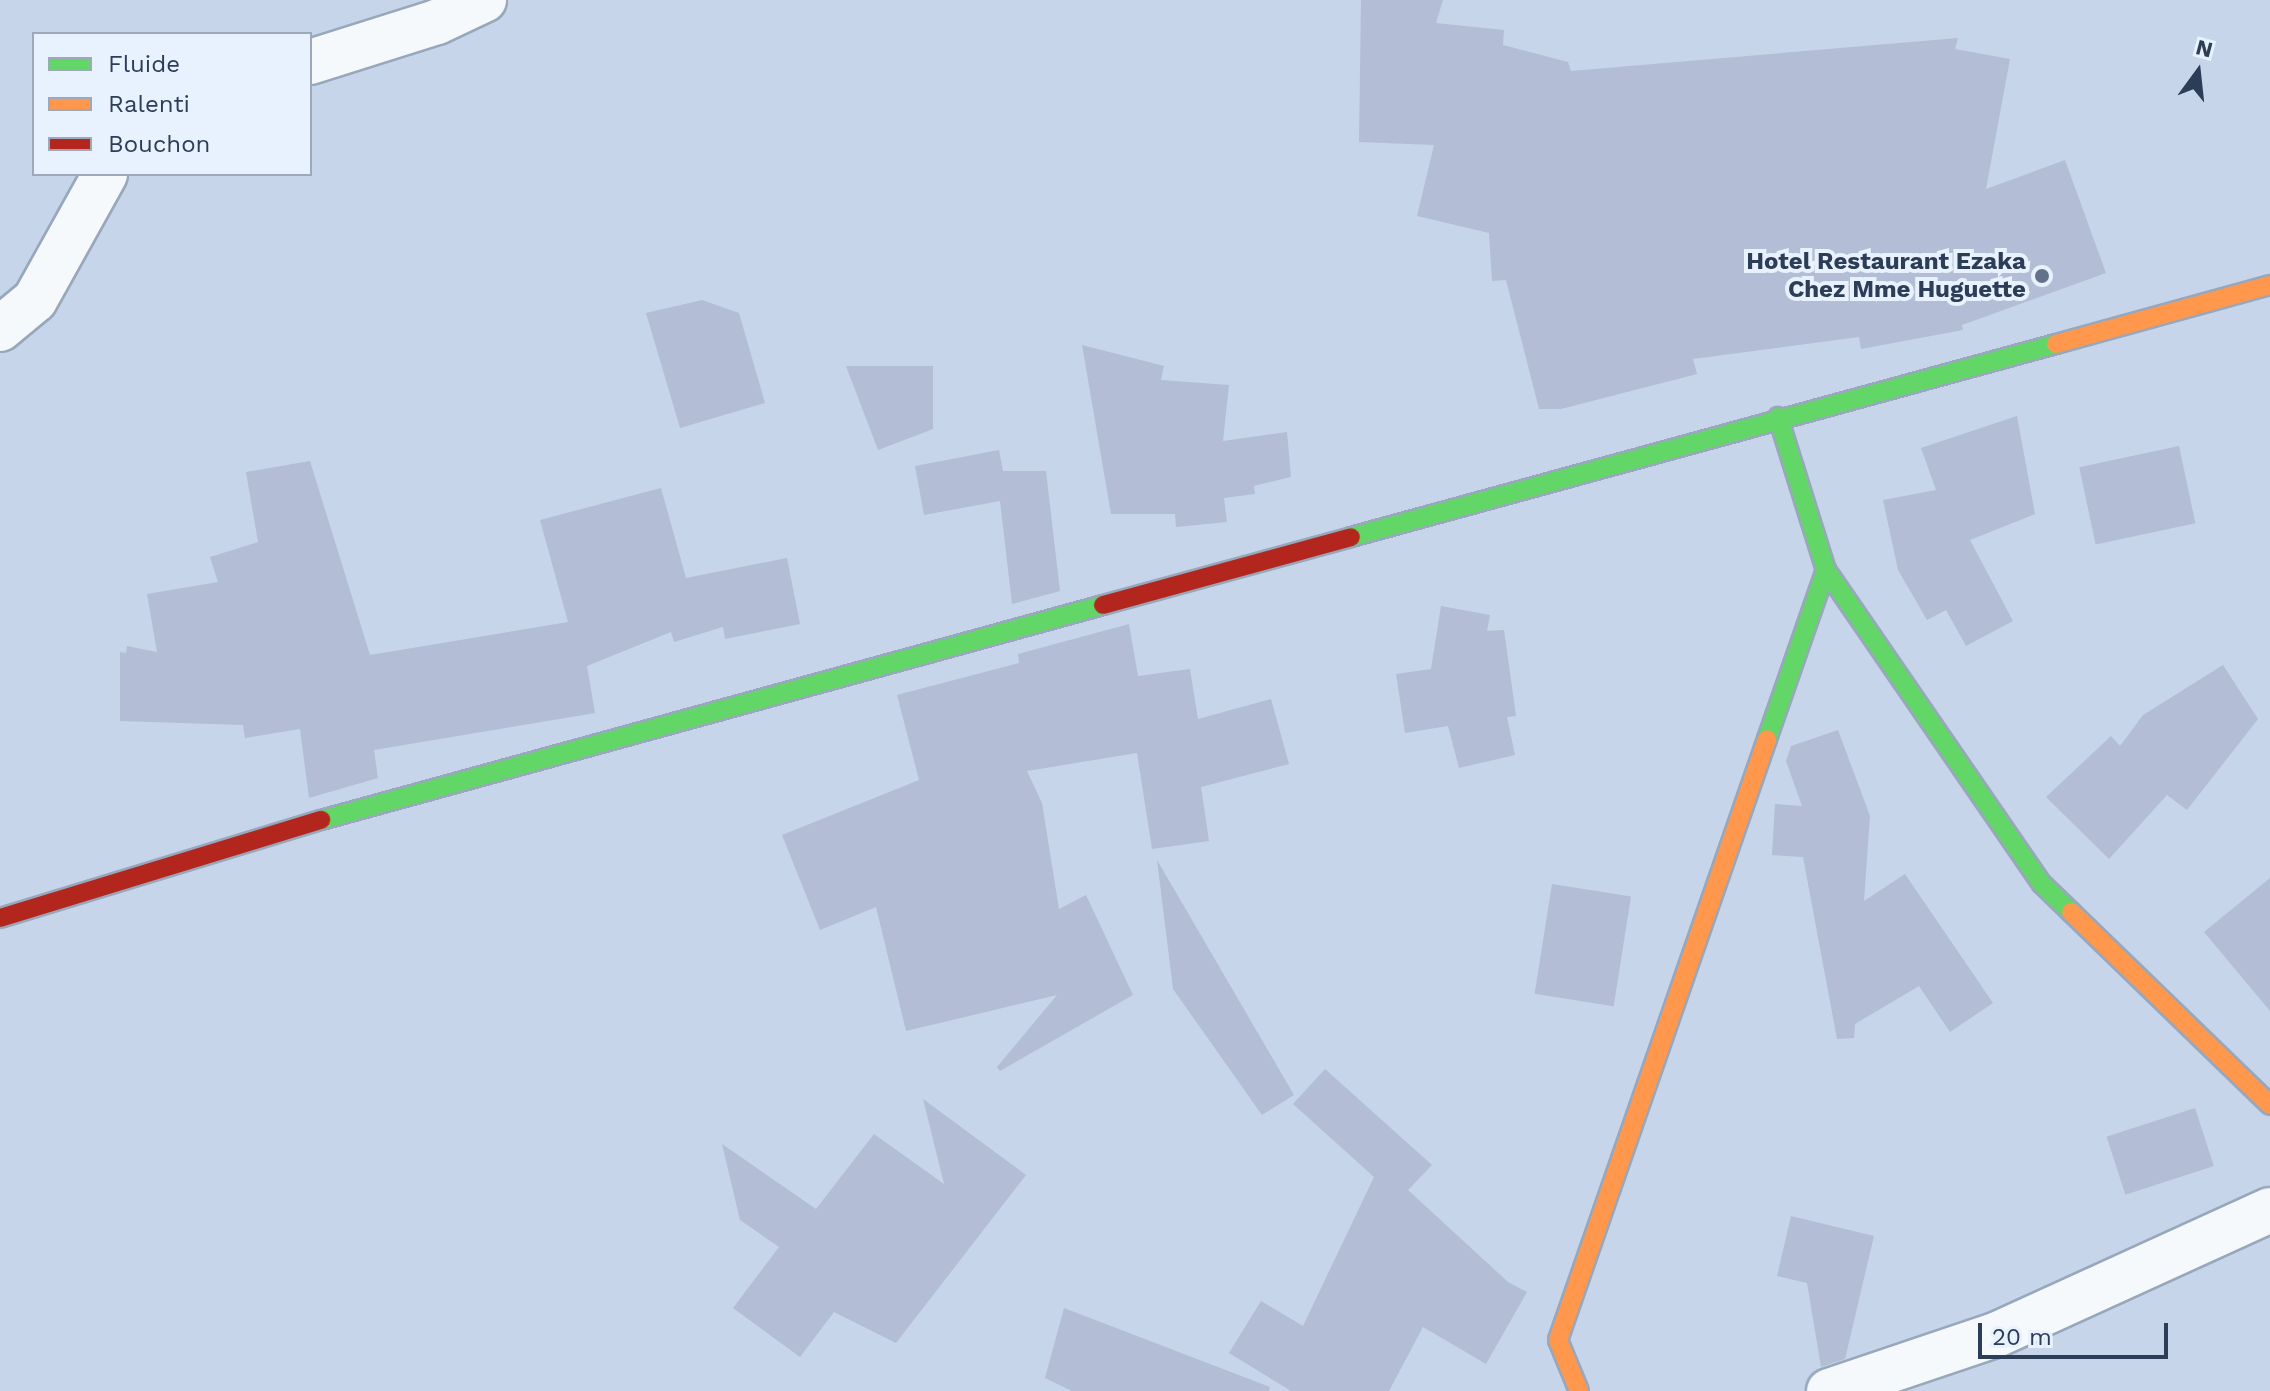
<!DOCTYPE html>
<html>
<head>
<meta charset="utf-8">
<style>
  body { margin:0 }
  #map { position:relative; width:2270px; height:1391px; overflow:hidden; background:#c6d5e9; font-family:"Work Sans",sans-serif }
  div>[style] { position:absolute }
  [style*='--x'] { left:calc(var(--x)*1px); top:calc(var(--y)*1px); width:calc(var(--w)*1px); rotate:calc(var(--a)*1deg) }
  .building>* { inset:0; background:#b3bdd5; transform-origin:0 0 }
  .roads { filter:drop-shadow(2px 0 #98a7bb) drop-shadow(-2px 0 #98a7bb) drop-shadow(0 2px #98a7bb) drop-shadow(0 -2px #98a7bb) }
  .street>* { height:44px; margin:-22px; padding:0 22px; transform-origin:22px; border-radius:22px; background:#f6f9fc }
  .fast>* { height:18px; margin:-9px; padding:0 9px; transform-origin:9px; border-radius:9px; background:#63d668 }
  .slow>* { height:18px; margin:-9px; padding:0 9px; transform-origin:9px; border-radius:9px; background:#ff974d }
  .jam>* { height:18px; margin:-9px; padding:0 9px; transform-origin:9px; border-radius:9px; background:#b3261e }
  .dots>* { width:22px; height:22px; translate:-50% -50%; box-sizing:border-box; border:4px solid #e8f1fe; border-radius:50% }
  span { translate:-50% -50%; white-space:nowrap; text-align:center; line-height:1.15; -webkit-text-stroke:8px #e8f1fe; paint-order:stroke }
  .poi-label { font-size:24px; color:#2c3d57; font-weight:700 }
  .right { translate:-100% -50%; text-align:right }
  .legend { position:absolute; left:32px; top:32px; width:280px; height:144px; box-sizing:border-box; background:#e8f1fe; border:2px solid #9da9bb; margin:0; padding:10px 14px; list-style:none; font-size:24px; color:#2c3d57 }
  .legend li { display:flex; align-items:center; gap:16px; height:40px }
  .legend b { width:40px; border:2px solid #9da9bb }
  .north { position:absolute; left:2158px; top:32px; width:80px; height:80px; -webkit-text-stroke:6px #e8f1fe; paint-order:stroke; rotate:15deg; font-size:22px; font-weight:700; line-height:32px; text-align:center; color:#2c3d57 }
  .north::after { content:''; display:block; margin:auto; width:28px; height:36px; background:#2c3d57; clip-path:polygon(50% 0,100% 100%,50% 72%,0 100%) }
  .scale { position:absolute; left:1978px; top:1323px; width:190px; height:36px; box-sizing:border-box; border:4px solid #2c3d57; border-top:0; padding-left:10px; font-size:24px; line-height:28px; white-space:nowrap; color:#2c3d57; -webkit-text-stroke:6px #e8f1fe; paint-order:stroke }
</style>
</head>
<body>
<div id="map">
  <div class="building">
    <i style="clip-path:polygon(1361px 0,1443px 0,1436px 23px,1504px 30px,1503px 45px,1568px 62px,1571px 71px,1958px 38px,1955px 49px,2010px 59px,1986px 189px,2065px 160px,2106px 273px,1962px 325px,1963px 330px,1861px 349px,1859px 337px,1693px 359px,1697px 374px,1561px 409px,1539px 409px,1506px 280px,1492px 281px,1489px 233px,1417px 216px,1434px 145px,1359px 142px)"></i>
    <i style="clip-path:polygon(702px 300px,739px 313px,765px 403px,680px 428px,646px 313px)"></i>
    <i style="clip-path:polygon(1082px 345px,1164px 366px,1161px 380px,1229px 385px,1223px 441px,1287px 432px,1291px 477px,1254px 486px,1255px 494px,1224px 498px,1227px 522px,1176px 527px,1175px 514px,1111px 514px)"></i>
    <i style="clip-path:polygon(846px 366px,933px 366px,933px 429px,878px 450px)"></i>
    <i style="clip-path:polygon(2017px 416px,2035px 514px,1970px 540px,2013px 621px,1966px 646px,1946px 610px,1927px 620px,1898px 570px,1883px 500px,1936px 490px,1921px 448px)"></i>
    <i style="left:2179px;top:446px;width:79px;height:102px;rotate:78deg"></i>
    <i style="clip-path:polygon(999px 450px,1003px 471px,1046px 471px,1060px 591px,1012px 604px,1000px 501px,924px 515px,915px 466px)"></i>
    <i style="clip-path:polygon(310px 461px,370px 655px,568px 622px,540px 520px,661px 488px,686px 578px,787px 558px,800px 624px,725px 639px,723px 627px,674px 642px,671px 632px,587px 666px,595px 713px,374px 750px,378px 778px,309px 798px,300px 729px,245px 738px,243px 725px,120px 721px,120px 652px,126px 653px,127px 646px,157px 652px,147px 594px,218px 582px,210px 557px,258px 542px,246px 472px)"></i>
    <i style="clip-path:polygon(1441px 606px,1490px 615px,1487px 631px,1504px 630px,1516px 716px,1507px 717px,1515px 755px,1459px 768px,1448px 726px,1405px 733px,1396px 674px,1431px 669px)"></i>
    <i style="clip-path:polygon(1129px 624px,1138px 676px,1190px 669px,1198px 719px,1271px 699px,1289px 764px,1201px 787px,1209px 841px,1152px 849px,1137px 753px,1027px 771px,1042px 803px,1059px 909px,1086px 895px,1133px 995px,1000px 1071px,997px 1067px,1057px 995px,906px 1031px,876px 907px,820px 930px,782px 835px,919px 780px,897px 695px,1019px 663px,1018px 654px)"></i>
    <i style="clip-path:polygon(2223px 665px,2258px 719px,2187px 810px,2167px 795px,2109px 859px,2046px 797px,2111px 736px,2120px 746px,2143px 715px)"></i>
    <i style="clip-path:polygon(1838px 730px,1870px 816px,1864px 901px,1905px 874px,1993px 1003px,1950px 1032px,1919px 986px,1855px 1024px,1854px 1038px,1837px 1039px,1803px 857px,1772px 855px,1775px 804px,1802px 806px,1786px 761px,1791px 746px)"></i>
    <i style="clip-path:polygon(1157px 860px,1294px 1095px,1262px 1115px,1173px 989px)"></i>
    <i style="clip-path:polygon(2270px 878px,2270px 1011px,2204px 932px)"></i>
    <i style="left:1552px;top:884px;width:80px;height:111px;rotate:9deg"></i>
    <i style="clip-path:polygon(1325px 1069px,1432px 1165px,1408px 1190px,1508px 1282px,1527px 1292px,1486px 1364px,1423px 1327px,1389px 1391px,1291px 1391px,1229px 1353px,1261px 1301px,1303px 1326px,1374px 1177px,1293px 1104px)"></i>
    <i style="clip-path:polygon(923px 1099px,1026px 1175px,896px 1343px,834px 1312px,800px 1357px,733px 1308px,779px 1247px,740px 1220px,722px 1144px,816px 1209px,874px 1134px,944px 1184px)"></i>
    <i style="left:2195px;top:1108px;width:61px;height:93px;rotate:72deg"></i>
    <i style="clip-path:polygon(1791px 1216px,1874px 1236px,1845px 1359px,1821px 1367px,1807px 1283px,1777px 1276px)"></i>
    <i style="clip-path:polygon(1064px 1308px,1270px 1387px,1269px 1391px,1072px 1391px,1045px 1378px)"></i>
  </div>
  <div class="roads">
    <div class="street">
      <i style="--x:310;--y:62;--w:133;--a:-17.5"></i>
      <i style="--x:437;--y:22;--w:52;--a:-25.1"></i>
      <i style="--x:0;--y:329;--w:45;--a:-39.6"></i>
      <i style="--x:35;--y:300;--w:144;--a:-60.9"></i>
      <i style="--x:1829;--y:1391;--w:178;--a:-18.6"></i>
      <i style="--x:1998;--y:1334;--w:299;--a:-24.5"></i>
    </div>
    <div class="fast">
      <i style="--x:1778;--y:417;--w:160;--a:72.6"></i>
      <i style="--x:1826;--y:570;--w:381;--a:55.5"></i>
      <i style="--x:2042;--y:884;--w:40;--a:44"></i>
      <i style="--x:1351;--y:537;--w:731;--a:-15.31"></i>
      <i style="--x:1767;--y:739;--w:179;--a:-70.8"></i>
      <i style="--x:321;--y:820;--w:811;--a:-15.37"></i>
    </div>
    <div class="slow">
      <i style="--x:2056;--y:344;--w:222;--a:-15.4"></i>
      <i style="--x:2071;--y:912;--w:277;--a:44.1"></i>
      <i style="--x:1579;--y:1391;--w:55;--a:-112.4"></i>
      <i style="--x:1558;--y:1340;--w:636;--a:-70.82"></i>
    </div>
    <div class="jam">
      <i style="--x:1103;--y:605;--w:257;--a:-15.3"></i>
      <i style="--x:0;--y:918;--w:336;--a:-17"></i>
    </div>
  </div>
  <div class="dots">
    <i style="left:2042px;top:276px;background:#62728a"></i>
  </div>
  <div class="poi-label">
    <span class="right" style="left:2026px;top:276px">Hotel Restaurant Ezaka<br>Chez Mme Huguette</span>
  </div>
  <ul class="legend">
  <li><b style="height:10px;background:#63d668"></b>Fluide</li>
  <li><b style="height:10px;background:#ff974d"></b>Ralenti</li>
  <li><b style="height:10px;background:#b3261e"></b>Bouchon</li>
  </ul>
  <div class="north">N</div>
  <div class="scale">20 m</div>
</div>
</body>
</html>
